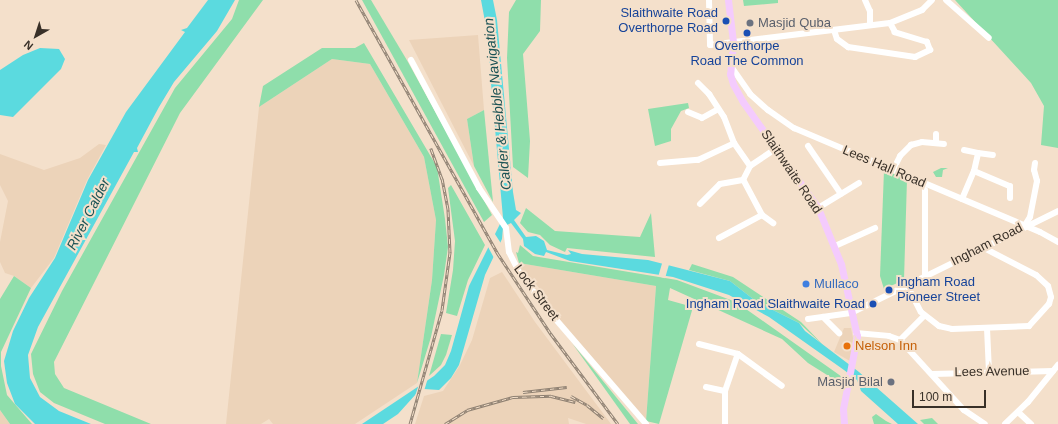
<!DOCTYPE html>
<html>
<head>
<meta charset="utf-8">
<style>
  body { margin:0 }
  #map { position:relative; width:1058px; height:424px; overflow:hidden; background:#f4e0cb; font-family:Arial,sans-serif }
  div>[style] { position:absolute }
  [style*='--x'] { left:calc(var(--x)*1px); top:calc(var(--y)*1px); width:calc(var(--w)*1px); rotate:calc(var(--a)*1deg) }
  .built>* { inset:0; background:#ecd3b9 }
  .green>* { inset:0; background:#8fdeab }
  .water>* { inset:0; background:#5bdadf }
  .pier>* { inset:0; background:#f4e0cb; transform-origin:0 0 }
  .minor>* { height:6px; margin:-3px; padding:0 3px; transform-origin:3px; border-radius:3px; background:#fff }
  .major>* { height:7px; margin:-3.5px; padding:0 3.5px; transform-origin:3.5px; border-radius:3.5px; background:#f4cbfd }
  .rail>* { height:3px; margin-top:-1.5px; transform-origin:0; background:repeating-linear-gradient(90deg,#f4e0cb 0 4.5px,#8e8072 0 9px); box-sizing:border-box; border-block:1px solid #8e8072 }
  .dots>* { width:11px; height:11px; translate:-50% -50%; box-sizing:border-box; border:2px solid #f4e0cb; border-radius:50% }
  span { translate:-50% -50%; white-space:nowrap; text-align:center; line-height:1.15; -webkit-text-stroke:4px #f4e0cb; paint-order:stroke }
  .transit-label { font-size:13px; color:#164399 }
  .right { translate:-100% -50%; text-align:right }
  .left { translate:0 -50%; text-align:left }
  .worship-label { font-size:13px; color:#5b616d }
  .street-label { font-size:13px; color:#383028 }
  .shop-label { font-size:13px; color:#366cbe }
  .food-label { font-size:13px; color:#c56008 }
  .water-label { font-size:14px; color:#1c5355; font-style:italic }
  .north { position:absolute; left:16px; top:16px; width:40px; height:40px; -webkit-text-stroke:3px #f4e0cb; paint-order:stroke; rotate:219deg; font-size:11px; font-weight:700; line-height:16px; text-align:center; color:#383028 }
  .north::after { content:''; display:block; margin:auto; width:14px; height:18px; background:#383028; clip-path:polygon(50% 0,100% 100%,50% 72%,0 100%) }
  .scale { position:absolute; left:912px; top:390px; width:74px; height:18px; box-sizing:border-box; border:2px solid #383028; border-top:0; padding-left:5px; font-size:12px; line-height:14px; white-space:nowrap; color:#383028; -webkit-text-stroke:3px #f4e0cb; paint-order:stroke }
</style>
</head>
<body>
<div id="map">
  <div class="built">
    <i style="clip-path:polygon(478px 35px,484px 110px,467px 119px,474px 166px,409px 40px)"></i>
    <i style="clip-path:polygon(332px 59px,370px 64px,424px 157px,436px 220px,432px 280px,417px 383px,355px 424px,273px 424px,269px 419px,261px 424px,226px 424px,259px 107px)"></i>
    <i style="clip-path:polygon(99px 144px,106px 145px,87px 180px,54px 258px,31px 288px,14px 276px,5px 273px,0 262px,0 242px,8px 201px,0 185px,0 154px,44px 170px,80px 158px)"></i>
    <i style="clip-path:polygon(519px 263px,656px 286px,646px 421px,545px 303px,519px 268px)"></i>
    <i style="clip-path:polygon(502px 272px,535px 322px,611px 424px,586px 424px,568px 418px,569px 424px,415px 424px,424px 396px,443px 391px,460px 365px,472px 340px,490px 278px)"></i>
    <i style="clip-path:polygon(844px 328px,851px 328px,853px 338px,850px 361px,834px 352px)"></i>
    <i style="clip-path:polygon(0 410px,10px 424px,0 424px)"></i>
  </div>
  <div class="green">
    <i style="clip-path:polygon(239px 0,263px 0,180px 113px,54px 362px,55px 374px,64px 388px,151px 424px,105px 424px,54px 403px,40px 392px,33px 374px,31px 354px,62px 291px,175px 88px,232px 19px)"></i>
    <i style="clip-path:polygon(362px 0,371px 0,408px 62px,492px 215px,484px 222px)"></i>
    <i style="clip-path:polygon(516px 0,541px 0,540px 31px,523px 54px,530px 141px,528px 178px,513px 167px,507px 58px,509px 12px)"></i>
    <i style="clip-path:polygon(743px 0,778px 0,778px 3px,744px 6px)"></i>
    <i style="clip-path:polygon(955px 0,1058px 0,1058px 148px,1041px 145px,1044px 106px,1031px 83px)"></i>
    <i style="clip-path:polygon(364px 43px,437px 167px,445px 219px,448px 247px,444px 275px,431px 337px,417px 383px,432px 280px,436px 220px,424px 157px,370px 64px,332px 59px,259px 107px,263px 86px,322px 48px,355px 48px)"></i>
    <i style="clip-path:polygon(688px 103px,689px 108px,681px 111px,671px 129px,671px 141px,655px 146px,648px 109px)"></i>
    <i style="clip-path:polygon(484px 110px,493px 202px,474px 166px,467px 119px)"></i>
    <i style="clip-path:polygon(941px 168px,948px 168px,943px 170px,942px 177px,936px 177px,933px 172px)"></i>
    <i style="clip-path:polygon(884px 170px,907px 179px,904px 280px,884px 289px,880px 276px)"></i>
    <i style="clip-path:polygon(451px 185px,485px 245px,468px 280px,457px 316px,446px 313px,453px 270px,455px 241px,448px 188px)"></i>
    <i style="clip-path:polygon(526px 208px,555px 231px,640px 237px,651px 213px,655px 257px,567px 248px,565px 252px,550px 245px,540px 235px,528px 232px,520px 223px)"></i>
    <i style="clip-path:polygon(520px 245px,533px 256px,677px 280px,736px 302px,845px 379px,843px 385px,808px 363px,782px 339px,670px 288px,668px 300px,693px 307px,659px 424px,646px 421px,656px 286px,519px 263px,516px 252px,518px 253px)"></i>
    <i style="clip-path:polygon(692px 264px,733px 277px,801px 322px,824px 346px,799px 323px,757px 302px,730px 281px,689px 270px)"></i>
    <i style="clip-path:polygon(14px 276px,31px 288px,1px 352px,1px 366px,7px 395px,32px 424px,10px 424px,0 410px,0 299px)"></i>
    <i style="clip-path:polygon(441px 334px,452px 335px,446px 355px,441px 365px,429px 376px)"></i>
    <i style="clip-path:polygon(572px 343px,638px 424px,630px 424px)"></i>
    <i style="clip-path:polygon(876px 414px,886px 421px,892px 424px,874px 424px,872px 417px)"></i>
    <i style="clip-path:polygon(932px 418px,938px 424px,924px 424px,920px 420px)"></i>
  </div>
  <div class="water">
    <i style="clip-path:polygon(208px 0,235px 0,217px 31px,174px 82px,159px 107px,137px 148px,138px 152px,134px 152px,38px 327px,28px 355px,30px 378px,40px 397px,59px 411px,91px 424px,35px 424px,15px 404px,7px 383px,4px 361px,13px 331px,29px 298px,55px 258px,88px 180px,126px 112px,185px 32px,181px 30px,187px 28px)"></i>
    <i style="clip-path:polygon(481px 0,493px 0,497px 20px,513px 192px,516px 210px,521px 213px,514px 220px,526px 237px,536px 236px,544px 241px,547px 250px,567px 255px,571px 254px,568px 250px,582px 254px,648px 260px,730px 281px,757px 302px,799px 323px,805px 331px,859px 372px,918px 424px,898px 424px,861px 391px,857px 380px,844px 370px,769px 317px,729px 295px,673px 277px,570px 261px,546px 252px,544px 256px,535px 254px,524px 246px,523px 239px,511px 223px,503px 227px,502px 239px,485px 275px,459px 365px,451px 378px,439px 390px,424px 389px,416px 394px,398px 414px,383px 424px,362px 424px,434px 376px,445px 365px,451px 351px,469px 286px,503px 218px,486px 27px)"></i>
    <i style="clip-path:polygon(40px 48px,59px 49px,65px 59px,61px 69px,13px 117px,0 115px,0 70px,23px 55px)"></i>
  </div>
  <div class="pier">
    <i style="clip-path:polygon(493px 231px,502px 245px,494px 258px,487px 245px)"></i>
    <i style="left:663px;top:260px;width:7px;height:17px;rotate:16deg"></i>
    <i style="clip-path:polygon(428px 378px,424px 391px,415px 396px,419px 384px)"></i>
  </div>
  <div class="minor">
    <i style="--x:709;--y:0;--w:45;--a:88.7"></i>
    <i style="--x:710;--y:45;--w:181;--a:-7"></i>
    <i style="--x:890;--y:23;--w:35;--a:-22"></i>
    <i style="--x:922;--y:10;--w:14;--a:-45"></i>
    <i style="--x:865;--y:0;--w:12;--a:66"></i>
    <i style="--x:870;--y:11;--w:14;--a:90"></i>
    <i style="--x:946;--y:0;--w:57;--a:41.5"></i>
    <i style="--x:834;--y:30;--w:9;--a:72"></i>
    <i style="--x:837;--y:39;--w:14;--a:36"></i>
    <i style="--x:848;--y:47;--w:68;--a:8.5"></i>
    <i style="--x:915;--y:57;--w:17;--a:-25"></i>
    <i style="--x:930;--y:50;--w:9;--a:-111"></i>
    <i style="--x:927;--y:42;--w:34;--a:-163"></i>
    <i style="--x:895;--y:32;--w:10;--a:-119"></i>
    <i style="--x:411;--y:60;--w:145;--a:62"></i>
    <i style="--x:479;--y:188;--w:48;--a:56"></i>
    <i style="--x:506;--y:228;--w:24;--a:83"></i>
    <i style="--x:509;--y:252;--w:25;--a:63"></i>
    <i style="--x:520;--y:274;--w:52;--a:52"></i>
    <i style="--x:552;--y:315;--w:144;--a:49.2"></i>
    <i style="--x:730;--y:65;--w:35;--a:55"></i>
    <i style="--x:750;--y:94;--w:24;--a:42"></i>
    <i style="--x:768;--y:110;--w:32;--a:35"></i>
    <i style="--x:794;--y:128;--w:267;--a:22.9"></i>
    <i style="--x:1040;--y:232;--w:21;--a:29"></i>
    <i style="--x:698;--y:83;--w:16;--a:45"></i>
    <i style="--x:709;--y:94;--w:27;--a:57"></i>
    <i style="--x:724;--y:117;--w:28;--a:69"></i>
    <i style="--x:734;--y:143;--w:28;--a:55"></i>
    <i style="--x:688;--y:112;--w:15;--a:23"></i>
    <i style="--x:702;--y:118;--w:18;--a:-29"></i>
    <i style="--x:936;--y:134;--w:8;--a:90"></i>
    <i style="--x:808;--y:146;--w:58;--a:55.5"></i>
    <i style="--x:964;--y:150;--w:14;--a:12"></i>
    <i style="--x:660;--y:163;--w:38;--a:-5"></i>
    <i style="--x:698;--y:160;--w:40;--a:-25"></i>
    <i style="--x:893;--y:170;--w:16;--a:-63"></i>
    <i style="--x:900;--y:156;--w:16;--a:-45"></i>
    <i style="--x:911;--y:145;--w:11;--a:-15"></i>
    <i style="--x:922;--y:142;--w:22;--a:5"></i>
    <i style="--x:974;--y:171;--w:39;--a:23"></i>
    <i style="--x:1010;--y:186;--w:12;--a:90"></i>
    <i style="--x:925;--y:190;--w:86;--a:90"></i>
    <i style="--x:962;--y:199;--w:30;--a:-67"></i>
    <i style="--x:974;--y:171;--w:18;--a:-77"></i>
    <i style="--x:978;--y:153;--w:15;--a:8"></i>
    <i style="--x:700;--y:204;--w:28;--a:-45"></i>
    <i style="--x:720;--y:184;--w:23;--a:-10"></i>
    <i style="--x:743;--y:180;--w:16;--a:-63"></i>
    <i style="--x:750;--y:166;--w:30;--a:-34"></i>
    <i style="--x:818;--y:208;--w:48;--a:-31.4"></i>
    <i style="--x:762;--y:215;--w:14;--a:36"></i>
    <i style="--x:1025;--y:225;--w:9;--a:-58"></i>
    <i style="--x:1030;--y:217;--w:37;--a:-79"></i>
    <i style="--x:1037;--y:181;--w:11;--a:-105"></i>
    <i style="--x:1034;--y:170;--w:7;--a:-82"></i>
    <i style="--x:719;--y:238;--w:49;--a:-28.1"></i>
    <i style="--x:762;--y:215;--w:40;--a:-118"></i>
    <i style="--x:835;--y:246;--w:44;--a:-24.2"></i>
    <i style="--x:907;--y:285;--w:30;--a:63"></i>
    <i style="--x:921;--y:312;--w:23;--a:38"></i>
    <i style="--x:939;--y:326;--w:13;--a:13"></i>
    <i style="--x:952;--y:329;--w:77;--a:-2.2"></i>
    <i style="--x:1029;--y:326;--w:30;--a:-48"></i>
    <i style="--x:1049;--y:304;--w:7;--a:-74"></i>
    <i style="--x:1051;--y:297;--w:11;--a:-105"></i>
    <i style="--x:1048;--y:286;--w:16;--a:-137"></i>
    <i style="--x:1036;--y:275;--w:61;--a:-152.6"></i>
    <i style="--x:823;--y:317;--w:23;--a:45"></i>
    <i style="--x:808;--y:319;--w:43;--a:-7.9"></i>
    <i style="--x:851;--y:313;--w:231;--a:-26.2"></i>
    <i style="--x:987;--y:328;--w:44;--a:87.4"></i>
    <i style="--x:856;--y:333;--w:33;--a:5"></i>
    <i style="--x:889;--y:336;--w:12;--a:20"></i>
    <i style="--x:900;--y:340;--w:95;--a:47.6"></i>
    <i style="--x:964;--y:410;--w:25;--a:34"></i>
    <i style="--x:900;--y:340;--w:34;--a:-45"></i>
    <i style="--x:699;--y:344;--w:40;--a:14.4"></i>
    <i style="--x:738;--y:354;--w:54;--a:36"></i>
    <i style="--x:932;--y:374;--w:121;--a:-1.4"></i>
    <i style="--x:706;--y:387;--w:19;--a:12"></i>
    <i style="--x:1018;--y:412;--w:18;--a:43"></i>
    <i style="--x:725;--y:424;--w:33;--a:-90"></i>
    <i style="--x:725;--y:391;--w:39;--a:-71"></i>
    <i style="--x:1005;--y:424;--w:32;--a:-44"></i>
    <i style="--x:1028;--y:402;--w:48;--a:-51"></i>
  </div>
  <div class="major">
    <i style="--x:728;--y:0;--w:42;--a:83.2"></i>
    <i style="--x:733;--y:42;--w:32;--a:95"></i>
    <i style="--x:730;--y:74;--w:10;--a:73"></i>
    <i style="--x:733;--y:84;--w:21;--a:61"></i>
    <i style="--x:743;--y:102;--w:130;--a:54.7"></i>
    <i style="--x:818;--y:208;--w:61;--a:67.7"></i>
    <i style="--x:841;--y:264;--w:74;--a:77.5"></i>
    <i style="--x:857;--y:336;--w:74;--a:100.9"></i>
    <i style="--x:843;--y:409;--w:15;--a:86"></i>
  </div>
  <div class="rail">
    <i style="--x:356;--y:0;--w:291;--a:60.8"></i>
    <i style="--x:498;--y:254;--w:96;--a:56.5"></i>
    <i style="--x:551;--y:334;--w:112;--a:53.3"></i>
    <i style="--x:523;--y:392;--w:44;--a:-6.5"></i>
    <i style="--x:571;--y:396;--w:18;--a:29"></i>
    <i style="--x:587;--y:405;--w:21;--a:39"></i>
    <i style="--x:410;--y:424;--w:118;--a:-74.3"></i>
    <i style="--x:442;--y:310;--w:59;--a:-82.1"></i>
    <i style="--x:450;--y:252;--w:43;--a:-92.7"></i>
    <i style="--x:448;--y:209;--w:31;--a:-101"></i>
    <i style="--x:442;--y:179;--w:33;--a:-110"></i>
    <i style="--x:445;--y:424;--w:26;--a:-32"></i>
    <i style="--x:467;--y:410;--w:48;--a:-15.8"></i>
    <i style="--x:513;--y:397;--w:38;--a:-2"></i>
    <i style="--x:551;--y:396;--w:25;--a:14"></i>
  </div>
  <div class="dots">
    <i style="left:726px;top:21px;background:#1a4fb4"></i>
    <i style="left:750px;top:23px;background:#6b7280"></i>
    <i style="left:747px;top:33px;background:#1a4fb4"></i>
    <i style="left:806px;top:284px;background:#3f7fe0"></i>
    <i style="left:889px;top:290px;background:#1a4fb4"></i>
    <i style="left:873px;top:304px;background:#1a4fb4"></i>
    <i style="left:847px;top:346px;background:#e8710a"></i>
    <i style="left:891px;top:382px;background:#6b7280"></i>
  </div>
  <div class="transit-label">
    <span class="right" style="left:718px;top:21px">Slaithwaite Road<br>Overthorpe Road</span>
    <span style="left:747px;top:54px">Overthorpe<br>Road The Common</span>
    <span class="left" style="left:897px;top:290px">Ingham Road<br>Pioneer Street</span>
    <span class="right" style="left:865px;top:304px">Ingham Road Slaithwaite Road</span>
  </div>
  <div class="worship-label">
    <span class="left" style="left:758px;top:23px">Masjid Quba</span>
    <span class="right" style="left:883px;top:382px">Masjid Bilal</span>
  </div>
  <div class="street-label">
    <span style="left:884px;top:167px;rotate:23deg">Lees Hall Road</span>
    <span style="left:791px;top:172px;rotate:56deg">Slaithwaite Road</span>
    <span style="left:987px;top:245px;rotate:-27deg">Ingham Road</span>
    <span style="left:536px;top:293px;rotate:53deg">Lock Street</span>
    <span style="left:992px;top:372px;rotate:-1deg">Lees Avenue</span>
  </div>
  <div class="shop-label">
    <span class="left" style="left:814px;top:284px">Mullaco</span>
  </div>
  <div class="food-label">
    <span class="left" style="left:855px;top:346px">Nelson Inn</span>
  </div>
  <div class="water-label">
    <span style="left:497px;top:104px;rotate:-96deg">Calder &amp; Hebble Navigation</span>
    <span style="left:88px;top:214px;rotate:-63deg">River Calder</span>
  </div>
  <div class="north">N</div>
  <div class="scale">100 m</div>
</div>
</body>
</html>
